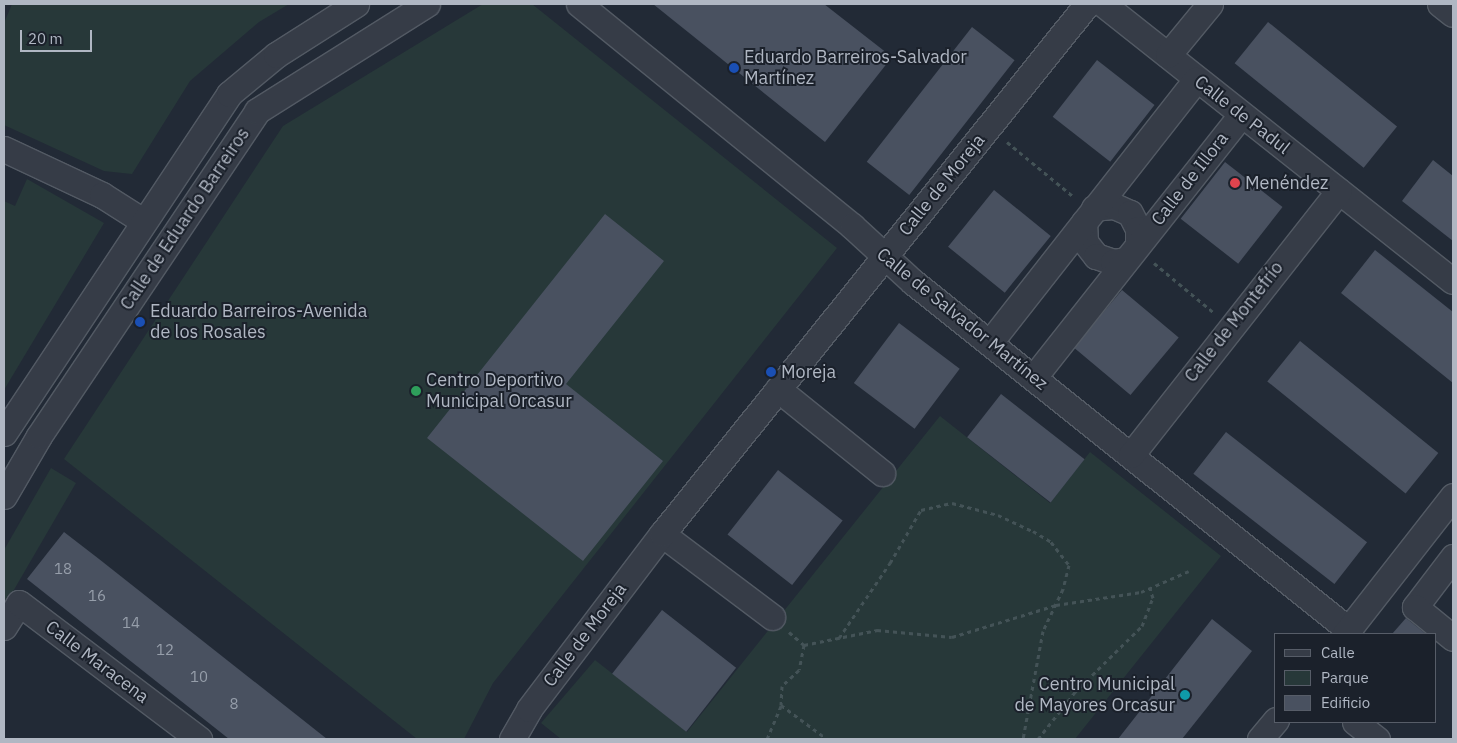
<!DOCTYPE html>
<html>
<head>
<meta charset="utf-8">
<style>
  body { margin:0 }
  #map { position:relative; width:1457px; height:743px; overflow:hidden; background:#222a36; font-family:"IBM Plex Sans",sans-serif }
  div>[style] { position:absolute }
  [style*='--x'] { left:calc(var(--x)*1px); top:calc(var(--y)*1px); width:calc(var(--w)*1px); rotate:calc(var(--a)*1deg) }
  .green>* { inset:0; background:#273839 }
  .building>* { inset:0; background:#495160; transform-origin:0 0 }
  .path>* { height:3px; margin-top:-1.5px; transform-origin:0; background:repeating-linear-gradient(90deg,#445357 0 4px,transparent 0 8px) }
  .roads { filter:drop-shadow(1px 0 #535a64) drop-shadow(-1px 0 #535a64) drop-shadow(0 1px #535a64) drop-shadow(0 -1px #535a64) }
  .minor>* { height:25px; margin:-12.5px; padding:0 12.5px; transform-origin:12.5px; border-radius:12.5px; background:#363c47 }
  .dots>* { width:14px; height:14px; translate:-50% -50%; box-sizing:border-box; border:2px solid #1b212b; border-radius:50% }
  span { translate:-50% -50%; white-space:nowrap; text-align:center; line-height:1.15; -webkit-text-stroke:4px #1b212b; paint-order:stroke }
  .number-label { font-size:15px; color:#969eaa }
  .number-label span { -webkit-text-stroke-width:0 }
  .poi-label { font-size:18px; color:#b0b7c3 }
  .left { translate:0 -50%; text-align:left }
  .right { translate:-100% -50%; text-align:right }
  .street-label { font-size:18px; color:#b0b7c3 }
  .frame { position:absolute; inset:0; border:5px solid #b0b7c3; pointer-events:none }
  .legend { position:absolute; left:1274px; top:633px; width:162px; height:90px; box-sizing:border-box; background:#1b212b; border:1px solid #575d68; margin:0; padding:6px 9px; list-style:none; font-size:15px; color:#b0b7c3 }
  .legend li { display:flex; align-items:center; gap:10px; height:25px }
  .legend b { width:25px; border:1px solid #575d68 }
  .scale { position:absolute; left:20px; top:30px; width:72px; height:22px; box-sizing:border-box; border:2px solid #b0b7c3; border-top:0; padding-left:6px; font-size:15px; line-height:18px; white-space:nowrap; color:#b0b7c3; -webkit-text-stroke:4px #1b212b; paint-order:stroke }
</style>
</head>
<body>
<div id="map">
  <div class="green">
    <i style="clip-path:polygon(12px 4px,289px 4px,259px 22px,190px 81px,132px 174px,104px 171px,4px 125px,4px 23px)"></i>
    <i style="clip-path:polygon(483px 4px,532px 4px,837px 248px,493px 683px,464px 739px,417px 739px,64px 459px,283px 126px)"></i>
    <i style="clip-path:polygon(27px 179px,104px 223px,4px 390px,4px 201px,15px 206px)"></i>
    <i style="clip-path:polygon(940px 416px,1050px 503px,1090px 452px,1221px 556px,1075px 739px,561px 739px,541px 723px,595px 660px,687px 732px)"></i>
    <i style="clip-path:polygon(51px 468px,76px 483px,4px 607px,4px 550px)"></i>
  </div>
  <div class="building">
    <i style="clip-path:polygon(653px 4px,824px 4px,892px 57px,825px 142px)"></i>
    <i style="left:1268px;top:22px;width:166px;height:53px;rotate:39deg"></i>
    <i style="left:972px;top:27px;width:54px;height:171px;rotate:38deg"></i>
    <i style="left:1097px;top:60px;width:73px;height:72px;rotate:38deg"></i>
    <i style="clip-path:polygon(1433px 160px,1453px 176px,1453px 241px,1402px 201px)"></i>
    <i style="left:1225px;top:162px;width:73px;height:72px;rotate:38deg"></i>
    <i style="left:994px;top:190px;width:73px;height:73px;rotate:39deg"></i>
    <i style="clip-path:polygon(605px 214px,664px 261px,566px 384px,663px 461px,583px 561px,427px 438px)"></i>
    <i style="clip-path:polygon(1375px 250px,1453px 312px,1453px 383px,1341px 293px)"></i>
    <i style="left:1122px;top:290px;width:74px;height:75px;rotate:40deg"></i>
    <i style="left:899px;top:323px;width:76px;height:75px;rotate:37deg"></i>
    <i style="left:1300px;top:341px;width:178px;height:52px;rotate:39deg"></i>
    <i style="left:1001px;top:394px;width:106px;height:55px;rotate:38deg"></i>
    <i style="left:1226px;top:432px;width:179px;height:53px;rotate:38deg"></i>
    <i style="left:778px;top:470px;width:82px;height:82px;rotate:38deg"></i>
    <i style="clip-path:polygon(64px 532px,99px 559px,327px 739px,229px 739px,27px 579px)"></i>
    <i style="left:662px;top:610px;width:94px;height:81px;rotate:38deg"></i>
    <i style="clip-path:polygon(1406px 618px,1426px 634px,1392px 634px)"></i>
    <i style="clip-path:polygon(1212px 619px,1252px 651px,1182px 739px,1118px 739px)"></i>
  </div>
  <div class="path">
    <i style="--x:1007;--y:142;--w:87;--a:39.4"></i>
    <i style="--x:1154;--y:263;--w:77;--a:39.7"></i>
    <i style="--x:789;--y:632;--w:20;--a:41"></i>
    <i style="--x:804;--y:645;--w:75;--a:-11.6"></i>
    <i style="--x:877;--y:630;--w:75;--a:5.3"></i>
    <i style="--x:952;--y:637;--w:109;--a:-17.1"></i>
    <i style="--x:1056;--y:605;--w:86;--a:-8.7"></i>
    <i style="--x:1141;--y:592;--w:52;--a:-23.6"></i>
    <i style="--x:839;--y:638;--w:91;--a:-55.8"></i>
    <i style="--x:890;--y:563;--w:61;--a:-59.7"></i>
    <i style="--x:921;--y:510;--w:32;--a:-13"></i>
    <i style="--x:952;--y:503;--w:48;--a:14.6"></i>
    <i style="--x:998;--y:515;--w:38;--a:25"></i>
    <i style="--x:1033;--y:531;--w:21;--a:31"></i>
    <i style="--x:1051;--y:542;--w:29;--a:52"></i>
    <i style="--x:1069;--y:565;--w:25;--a:104"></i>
    <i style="--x:1063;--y:589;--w:47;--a:115.5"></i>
    <i style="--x:1043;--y:631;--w:110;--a:100.5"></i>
    <i style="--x:804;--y:645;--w:25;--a:101"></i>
    <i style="--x:799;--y:670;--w:23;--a:137"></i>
    <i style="--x:782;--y:686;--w:19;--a:93"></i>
    <i style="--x:781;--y:705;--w:57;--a:36.5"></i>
    <i style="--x:767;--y:739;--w:36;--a:-67"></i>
    <i style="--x:1038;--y:739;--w:60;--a:-51.8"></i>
    <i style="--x:1075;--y:692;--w:94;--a:-44.6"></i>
    <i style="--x:1142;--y:626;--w:30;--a:-69"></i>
    <i style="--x:1153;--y:598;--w:10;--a:-107"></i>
  </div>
  <div class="roads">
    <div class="minor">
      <i style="--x:579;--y:4;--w:352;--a:39.1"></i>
      <i style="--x:852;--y:226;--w:83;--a:42.6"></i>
      <i style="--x:913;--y:282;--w:558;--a:38.6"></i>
      <i style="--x:1103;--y:4;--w:446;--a:38.4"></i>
      <i style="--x:1440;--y:4;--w:16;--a:38"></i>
      <i style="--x:1168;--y:55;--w:66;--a:-50.5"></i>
      <i style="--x:4;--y:149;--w:108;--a:25.1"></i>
      <i style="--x:102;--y:195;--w:49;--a:32.4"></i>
      <i style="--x:1094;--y:208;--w:20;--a:-6"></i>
      <i style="--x:1114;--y:206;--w:17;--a:24"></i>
      <i style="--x:1130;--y:213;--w:18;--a:63"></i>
      <i style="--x:1138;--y:229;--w:15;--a:90"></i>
      <i style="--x:1084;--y:222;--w:20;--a:87"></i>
      <i style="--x:1085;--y:242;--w:18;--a:52"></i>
      <i style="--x:1096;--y:256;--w:18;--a:19"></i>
      <i style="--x:1113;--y:262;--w:12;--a:-9"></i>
      <i style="--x:991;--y:341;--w:332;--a:-51.9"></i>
      <i style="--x:1034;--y:377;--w:334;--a:-51.7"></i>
      <i style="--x:778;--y:389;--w:134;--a:38.9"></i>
      <i style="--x:4;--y:433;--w:407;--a:-56.4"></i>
      <i style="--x:229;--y:94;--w:61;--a:-39.7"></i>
      <i style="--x:276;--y:55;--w:95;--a:-32.5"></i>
      <i style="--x:1131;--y:455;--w:336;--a:-51.8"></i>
      <i style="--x:4;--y:496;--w:69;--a:-59.7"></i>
      <i style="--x:39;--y:436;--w:391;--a:-56.1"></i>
      <i style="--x:257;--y:111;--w:201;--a:-32.2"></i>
      <i style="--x:662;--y:534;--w:138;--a:37"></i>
      <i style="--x:1453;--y:557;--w:63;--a:127.2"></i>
      <i style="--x:1415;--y:607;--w:49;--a:39.2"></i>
      <i style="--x:4;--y:627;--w:28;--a:-58"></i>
      <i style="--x:19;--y:603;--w:226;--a:37.1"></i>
      <i style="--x:1345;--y:634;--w:175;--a:-52"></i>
      <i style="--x:1355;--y:722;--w:28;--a:38"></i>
      <i style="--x:512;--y:739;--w:34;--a:-60"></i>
      <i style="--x:529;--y:709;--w:220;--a:-52.8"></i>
      <i style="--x:662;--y:534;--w:679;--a:-51.27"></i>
      <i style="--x:1260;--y:739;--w:25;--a:-50"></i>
    </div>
  </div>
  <div class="dots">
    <i style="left:734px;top:68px;background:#1a4fb4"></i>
    <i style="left:1235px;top:183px;background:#e0444e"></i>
    <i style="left:140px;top:322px;background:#1a4fb4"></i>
    <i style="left:771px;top:372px;background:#1a4fb4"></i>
    <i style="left:416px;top:391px;background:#2e9e5b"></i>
    <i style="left:1185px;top:695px;background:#0f9aa8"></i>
  </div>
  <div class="number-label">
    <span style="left:63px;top:569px">18</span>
    <span style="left:97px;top:596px">16</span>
    <span style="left:131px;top:623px">14</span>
    <span style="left:165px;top:650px">12</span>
    <span style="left:199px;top:677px">10</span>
    <span style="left:234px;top:704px">8</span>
  </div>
  <div class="poi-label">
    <span class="left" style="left:744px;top:68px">Eduardo Barreiros-Salvador<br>Martínez</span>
    <span class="left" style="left:1245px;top:183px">Menéndez</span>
    <span class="left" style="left:150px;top:322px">Eduardo Barreiros-Avenida<br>de los Rosales</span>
    <span class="left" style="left:781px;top:372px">Moreja</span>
    <span class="left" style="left:426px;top:391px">Centro Deportivo<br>Municipal Orcasur</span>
    <span class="right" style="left:1175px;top:695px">Centro Municipal<br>de Mayores Orcasur</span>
  </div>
  <div class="street-label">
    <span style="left:1242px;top:115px;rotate:38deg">Calle de Padul</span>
    <span style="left:1190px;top:179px;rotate:-52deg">Calle de Illora</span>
    <span style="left:942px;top:185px;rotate:-51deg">Calle de Moreja</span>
    <span style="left:185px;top:219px;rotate:-56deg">Calle de Eduardo Barreiros</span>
    <span style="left:962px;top:319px;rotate:39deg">Calle de Salvador Martínez</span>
    <span style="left:1234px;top:322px;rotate:-52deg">Calle de Montefrío</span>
    <span style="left:585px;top:635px;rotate:-53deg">Calle de Moreja</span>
    <span style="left:97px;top:662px;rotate:37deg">Calle Maracena</span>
  </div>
  <div class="frame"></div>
  <ul class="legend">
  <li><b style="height:6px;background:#363c47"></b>Calle</li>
  <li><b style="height:14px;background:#273839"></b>Parque</li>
  <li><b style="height:14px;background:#495160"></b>Edificio</li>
  </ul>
  <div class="scale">20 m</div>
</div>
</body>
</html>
